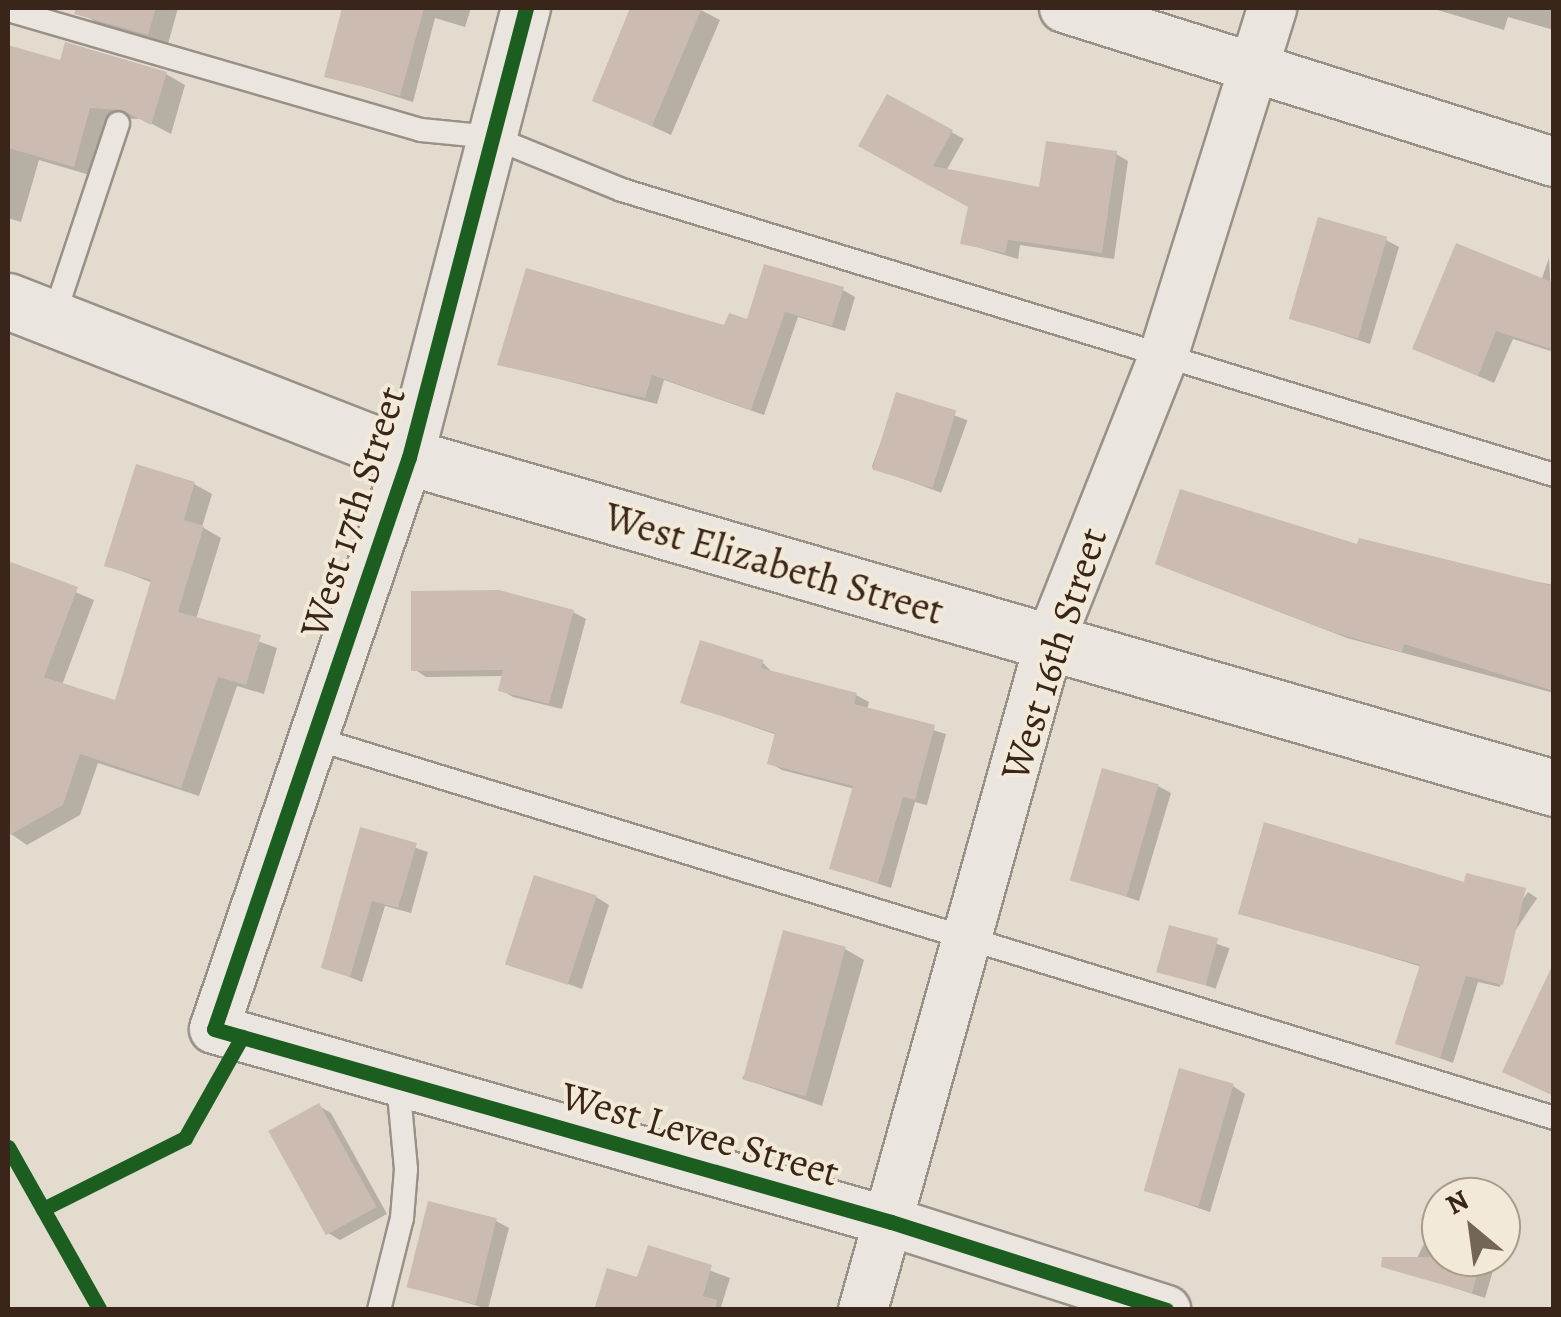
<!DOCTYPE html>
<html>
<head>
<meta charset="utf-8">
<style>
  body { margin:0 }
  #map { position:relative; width:1561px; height:1317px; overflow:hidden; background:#e3dbcd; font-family:Alegreya,serif }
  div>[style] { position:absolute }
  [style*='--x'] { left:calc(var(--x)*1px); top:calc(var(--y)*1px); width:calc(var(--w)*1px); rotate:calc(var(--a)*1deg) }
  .shadow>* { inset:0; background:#0003; transform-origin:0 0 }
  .building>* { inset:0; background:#cbbbb0; transform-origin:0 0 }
  .roads { filter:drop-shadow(2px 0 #989188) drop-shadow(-2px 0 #989188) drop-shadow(0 2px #989188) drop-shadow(0 -2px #989188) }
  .service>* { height:22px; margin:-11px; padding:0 11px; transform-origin:11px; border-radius:11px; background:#eae5de }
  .minor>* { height:48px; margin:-24px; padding:0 24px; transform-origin:24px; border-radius:24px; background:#eae5de }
  .tertiary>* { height:55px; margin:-27.5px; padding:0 27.5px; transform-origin:27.5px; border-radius:27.5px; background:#eae5de }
  .cycleway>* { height:15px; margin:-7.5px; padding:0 7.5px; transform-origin:7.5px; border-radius:7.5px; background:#1b5e20 }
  span { translate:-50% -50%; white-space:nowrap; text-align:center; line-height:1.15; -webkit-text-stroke:8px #f3e9d9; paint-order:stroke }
  .street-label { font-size:40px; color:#392519 }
  .frame { position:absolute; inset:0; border:10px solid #392519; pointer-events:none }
  .north { position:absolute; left:1421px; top:1177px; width:100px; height:100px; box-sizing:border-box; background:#f3e9d9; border:2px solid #a99b8c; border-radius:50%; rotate:331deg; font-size:28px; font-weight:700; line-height:40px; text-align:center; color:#392519 }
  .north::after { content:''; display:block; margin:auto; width:35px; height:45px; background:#746558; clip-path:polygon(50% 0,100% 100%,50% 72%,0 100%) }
</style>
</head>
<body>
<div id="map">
  <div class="shadow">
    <i style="clip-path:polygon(78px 8px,178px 8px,168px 44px,96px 23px)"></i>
    <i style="clip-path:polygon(389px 8px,471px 8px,465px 27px,435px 18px,413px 102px,327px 75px,376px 50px)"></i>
    <i style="clip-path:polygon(633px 8px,697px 8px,720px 20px,671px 135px,595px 100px)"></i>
    <i style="clip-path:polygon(1431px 8px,1554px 8px,1554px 30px,1508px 17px,1504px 30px)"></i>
    <i style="clip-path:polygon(8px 48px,62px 64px,166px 74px,185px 85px,171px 134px,143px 119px,109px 118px,93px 176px,39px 160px,21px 222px,8px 218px)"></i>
    <i style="clip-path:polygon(888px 97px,964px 139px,946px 171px,1041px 190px,1116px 154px,1128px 161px,1114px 259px,1020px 245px,1018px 259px,963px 243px,970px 206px,861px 145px)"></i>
    <i style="clip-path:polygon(1386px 240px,1399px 247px,1370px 344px,1291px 318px)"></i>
    <i style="clip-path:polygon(1549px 258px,1554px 352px,1513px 339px,1494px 383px,1415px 348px,1541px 281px)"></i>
    <i style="clip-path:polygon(843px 290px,855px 297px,845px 331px,798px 317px,764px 415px,664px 380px,657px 404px,500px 364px,726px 328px)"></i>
    <i style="left:898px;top:395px;width:74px;height:77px;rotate:20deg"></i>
    <i style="clip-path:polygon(194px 484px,212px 494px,202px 527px,221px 538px,196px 619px,277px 648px,264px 694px,237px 686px,199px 796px,98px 763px,80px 815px,27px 845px,8px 832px,8px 564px,94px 600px,62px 685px,116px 704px,153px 583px,107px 565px)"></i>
    <i style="clip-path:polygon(1359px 547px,1554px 585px,1554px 693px,1347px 638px,1171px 570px)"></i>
    <i style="clip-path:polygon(573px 612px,586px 619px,562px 709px,513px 697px,500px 689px,504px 676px,426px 677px,414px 669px)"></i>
    <i style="clip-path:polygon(763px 663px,774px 674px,856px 695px,869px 702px,867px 710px,946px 734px,927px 805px,915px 802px,891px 888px,832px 868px,855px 789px,782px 770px,770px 763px,777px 735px,683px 702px)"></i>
    <i style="clip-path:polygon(1158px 786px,1171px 793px,1139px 901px,1072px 878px)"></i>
    <i style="clip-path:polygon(362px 830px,428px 852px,411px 913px,385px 906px,362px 982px,324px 967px)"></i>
    <i style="clip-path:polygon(1466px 885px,1523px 890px,1500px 987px,1478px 982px,1453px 1063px,1398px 1043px,1422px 967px,1241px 912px)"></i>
    <i style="left:1528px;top:892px;width:11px;height:99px;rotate:34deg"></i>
    <i style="clip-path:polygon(596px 897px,609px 905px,582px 989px,508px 962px)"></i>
    <i style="left:1171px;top:928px;width:62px;height:43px;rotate:19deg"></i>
    <i style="clip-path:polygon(845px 949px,864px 960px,822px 1106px,742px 1078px)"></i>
    <i style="clip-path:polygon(1233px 1086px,1245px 1094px,1210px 1212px,1145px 1190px)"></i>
    <i style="clip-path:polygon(319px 1106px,331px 1113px,387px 1214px,340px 1240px,328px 1233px)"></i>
    <i style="clip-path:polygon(1440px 1210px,1441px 1257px,1497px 1257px,1485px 1298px,1410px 1273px)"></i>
    <i style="clip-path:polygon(496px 1221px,509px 1228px,488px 1309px,409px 1286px)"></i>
    <i style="clip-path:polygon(649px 1248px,730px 1278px,720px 1310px,597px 1310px,639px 1280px)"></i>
  </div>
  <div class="building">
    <i style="clip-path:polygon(76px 8px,156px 8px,148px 35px,74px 14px)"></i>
    <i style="clip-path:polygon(342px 8px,424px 8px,400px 96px,324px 77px)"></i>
    <i style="clip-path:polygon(630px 8px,702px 8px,652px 126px,592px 101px)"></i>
    <i style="clip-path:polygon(65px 42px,167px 72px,151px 125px,122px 110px,90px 108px,74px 167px,8px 148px,8px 45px,60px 60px)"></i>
    <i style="clip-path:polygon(887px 94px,953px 130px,933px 166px,1039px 187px,1046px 141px,1117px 151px,1102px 253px,1008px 240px,1005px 253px,960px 244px,968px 207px,858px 146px)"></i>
    <i style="left:1318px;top:217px;width:72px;height:106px;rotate:16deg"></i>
    <i style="clip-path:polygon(1456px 243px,1554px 283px,1554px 350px,1496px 331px,1478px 376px,1412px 349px)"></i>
    <i style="clip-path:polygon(764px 264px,844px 287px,832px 326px,785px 312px,751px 410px,652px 375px,645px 398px,497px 365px,526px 268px,724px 325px,729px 313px,747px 319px)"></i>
    <i style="left:896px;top:392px;width:63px;height:81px;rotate:17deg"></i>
    <i style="clip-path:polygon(136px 464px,195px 482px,184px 520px,204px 526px,178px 612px,261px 635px,246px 685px,218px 677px,181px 788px,80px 754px,63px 805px,8px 836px,8px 561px,78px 587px,44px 677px,115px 700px,151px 580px,104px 566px)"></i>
    <i style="clip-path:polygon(1180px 489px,1357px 544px,1359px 538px,1554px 586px,1554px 691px,1404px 644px,1402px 652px,1332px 632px,1155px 564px)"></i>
    <i style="clip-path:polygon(499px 590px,574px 610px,549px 704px,498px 691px,503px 670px,411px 671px,411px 591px)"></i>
    <i style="clip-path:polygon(700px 640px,764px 660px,761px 668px,857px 693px,854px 704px,935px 725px,915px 800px,903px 797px,878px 883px,829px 869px,853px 786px,767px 764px,775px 733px,680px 703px)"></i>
    <i style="left:1102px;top:768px;width:59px;height:117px;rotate:16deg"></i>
    <i style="clip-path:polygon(1264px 822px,1464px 882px,1466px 873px,1526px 888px,1503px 985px,1466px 976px,1440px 1058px,1395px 1044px,1420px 965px,1238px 914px)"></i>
    <i style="clip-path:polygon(360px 827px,417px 843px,398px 908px,372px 901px,350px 977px,321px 968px)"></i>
    <i style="left:534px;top:875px;width:66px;height:94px;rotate:18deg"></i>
    <i style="left:1169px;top:925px;width:51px;height:49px;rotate:15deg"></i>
    <i style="left:783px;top:930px;width:65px;height:155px;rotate:15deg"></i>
    <i style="clip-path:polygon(1554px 962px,1554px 1096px,1502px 1072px)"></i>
    <i style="left:1179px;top:1068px;width:57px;height:128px;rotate:16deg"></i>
    <i style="left:319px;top:1103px;width:119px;height:58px;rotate:61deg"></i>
    <i style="left:428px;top:1201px;width:71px;height:89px;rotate:14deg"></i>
    <i style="clip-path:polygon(648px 1245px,712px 1265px,703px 1296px,717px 1300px,715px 1310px,594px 1310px,607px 1268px,637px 1277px)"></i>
    <i style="clip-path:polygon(1382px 1257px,1482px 1257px,1472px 1293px,1381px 1267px)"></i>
  </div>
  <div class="roads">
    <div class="service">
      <i style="--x:8;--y:10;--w:430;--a:16.2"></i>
      <i style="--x:421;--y:130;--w:71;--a:5.6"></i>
      <i style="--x:492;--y:137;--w:140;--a:22.2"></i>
      <i style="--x:622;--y:190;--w:975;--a:17"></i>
      <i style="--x:53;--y:319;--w:206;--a:-71.6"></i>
      <i style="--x:313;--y:738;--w:1298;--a:17.02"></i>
      <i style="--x:379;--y:1310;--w:95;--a:-76"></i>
      <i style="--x:402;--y:1218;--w:49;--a:-85.3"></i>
      <i style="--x:406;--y:1169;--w:87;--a:-95.3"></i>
    </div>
    <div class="minor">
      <i style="--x:526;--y:8;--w:464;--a:104.6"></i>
      <i style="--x:409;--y:457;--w:604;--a:108.82"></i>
      <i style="--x:214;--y:1029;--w:704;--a:15.91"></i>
      <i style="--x:891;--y:1222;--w:289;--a:17.7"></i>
      <i style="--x:1064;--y:8;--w:514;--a:17.45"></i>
      <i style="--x:863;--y:1310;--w:691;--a:-74.4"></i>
      <i style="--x:1049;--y:644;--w:306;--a:-68.3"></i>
      <i style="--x:1162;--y:360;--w:369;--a:-72.6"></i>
    </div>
    <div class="tertiary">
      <i style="--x:8;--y:301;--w:430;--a:21.3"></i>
      <i style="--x:409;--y:457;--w:1192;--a:16.12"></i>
    </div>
  </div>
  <div class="cycleway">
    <i style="--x:526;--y:8;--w:464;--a:104.6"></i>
    <i style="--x:409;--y:457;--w:604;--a:108.82"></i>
    <i style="--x:214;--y:1029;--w:704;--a:15.91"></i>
    <i style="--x:891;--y:1222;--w:289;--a:17.7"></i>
    <i style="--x:8;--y:1147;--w:187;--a:60.6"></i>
    <i style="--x:43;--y:1209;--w:159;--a:-26.6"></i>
    <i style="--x:185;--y:1138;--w:116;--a:-60.6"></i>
  </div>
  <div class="street-label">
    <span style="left:353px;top:512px;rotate:-72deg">West 17th Street</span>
    <span style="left:774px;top:564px;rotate:16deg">West Elizabeth Street</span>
    <span style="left:1054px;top:654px;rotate:-72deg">West 16th Street</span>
    <span style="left:700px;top:1134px;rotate:16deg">West Levee Street</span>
  </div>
  <div class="frame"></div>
  <div class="north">N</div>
</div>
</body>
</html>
